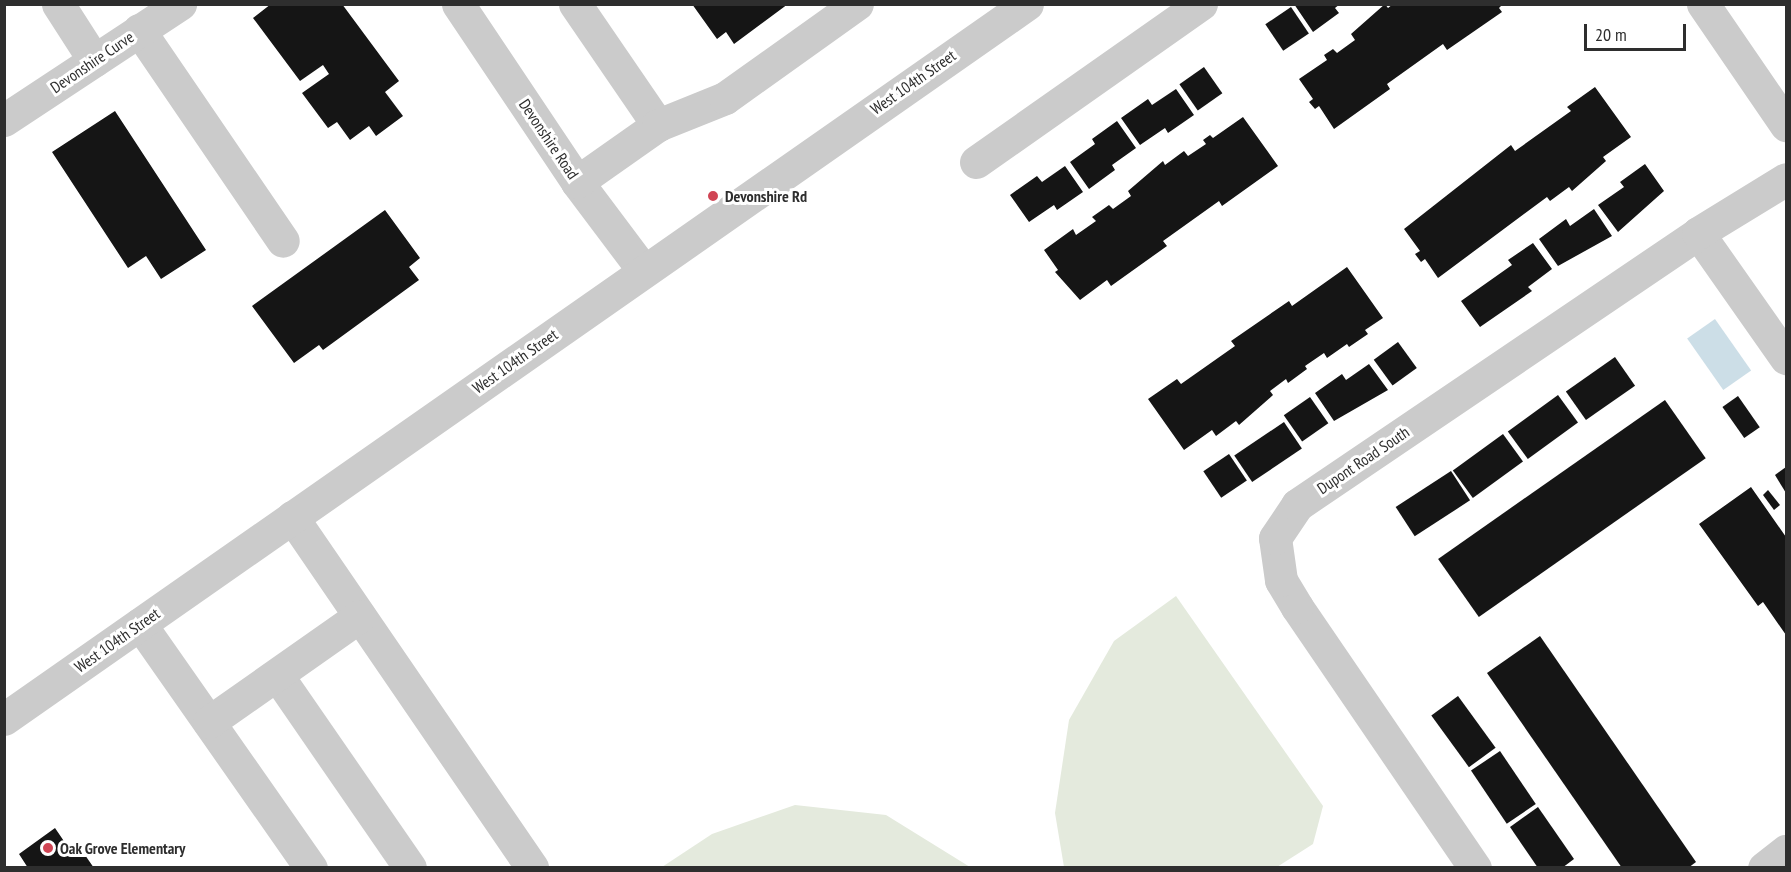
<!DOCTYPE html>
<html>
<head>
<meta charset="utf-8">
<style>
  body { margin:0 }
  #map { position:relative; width:1791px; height:872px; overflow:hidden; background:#fff; font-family:"PT Sans Narrow",sans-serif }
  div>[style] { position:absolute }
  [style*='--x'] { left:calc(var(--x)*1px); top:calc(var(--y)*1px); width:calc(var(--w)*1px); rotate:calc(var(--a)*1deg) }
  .green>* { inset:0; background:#e4eadd }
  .water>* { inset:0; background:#ccdee7; transform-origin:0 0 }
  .building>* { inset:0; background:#151515; transform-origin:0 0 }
  .minor>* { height:33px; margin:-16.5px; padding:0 16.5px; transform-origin:16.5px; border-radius:16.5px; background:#cbcbcb }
  .dots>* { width:16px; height:16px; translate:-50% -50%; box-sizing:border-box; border:3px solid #fff; border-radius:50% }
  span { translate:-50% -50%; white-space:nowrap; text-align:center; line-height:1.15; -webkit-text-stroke:6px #fff; paint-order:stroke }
  .street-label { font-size:16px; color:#2e2e2e }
  .poi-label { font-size:16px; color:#2e2e2e; font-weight:700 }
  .left { translate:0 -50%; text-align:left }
  .frame { position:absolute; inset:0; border:6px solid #2e2e2e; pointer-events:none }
  .scale { position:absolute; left:1584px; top:24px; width:102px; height:27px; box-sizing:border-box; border:3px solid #2e2e2e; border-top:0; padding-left:8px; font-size:18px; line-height:21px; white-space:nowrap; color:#2e2e2e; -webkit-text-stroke:4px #fff; paint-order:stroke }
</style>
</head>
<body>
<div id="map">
  <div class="green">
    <i style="clip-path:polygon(1176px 596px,1323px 806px,1313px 844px,1277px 867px,1064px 867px,1055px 813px,1069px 720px,1114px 641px)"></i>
    <i style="clip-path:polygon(795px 805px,886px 815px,970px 867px,662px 867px,712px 834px)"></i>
  </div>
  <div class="water">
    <i style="left:1715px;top:319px;width:63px;height:34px;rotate:55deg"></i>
  </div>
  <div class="building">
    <i style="clip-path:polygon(271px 4px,342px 4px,399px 81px,385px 92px,403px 116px,376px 136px,369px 126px,350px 140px,337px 122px,328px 128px,302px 93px,329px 74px,323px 65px,300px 81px,253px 18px)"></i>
    <i style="clip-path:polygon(692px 4px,788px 4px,734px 44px,726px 32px,717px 39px)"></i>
    <i style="clip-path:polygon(1294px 4px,1340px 4px,1335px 8px,1339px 13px,1313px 32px)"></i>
    <i style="clip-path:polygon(1385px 4px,1388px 8px,1393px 4px,1503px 4px,1499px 8px,1502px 12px,1447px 50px,1443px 44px,1387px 84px,1390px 89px,1334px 129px,1319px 106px,1315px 109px,1309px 102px,1313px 99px,1299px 79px,1327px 60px,1324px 55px,1333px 49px,1337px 53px,1355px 40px,1351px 34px)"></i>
    <i style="left:1291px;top:7px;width:32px;height:31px;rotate:56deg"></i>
    <i style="left:1204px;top:67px;width:32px;height:30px;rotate:55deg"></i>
    <i style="clip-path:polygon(1595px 87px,1631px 137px,1603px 157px,1606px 161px,1572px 191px,1569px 187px,1550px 201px,1547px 197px,1438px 278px,1425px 259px,1421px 262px,1415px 254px,1420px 251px,1404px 229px,1511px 145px,1515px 151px,1571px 111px,1567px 107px)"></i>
    <i style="clip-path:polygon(1176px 89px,1194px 115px,1168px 133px,1165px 128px,1140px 145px,1121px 118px,1148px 99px,1152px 105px)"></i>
    <i style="clip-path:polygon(115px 111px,206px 250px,161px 279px,146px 256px,128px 268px,52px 152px)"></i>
    <i style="clip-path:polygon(1243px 117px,1278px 166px,1222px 206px,1219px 201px,1163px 241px,1167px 246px,1111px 286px,1107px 280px,1080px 300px,1055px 272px,1058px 270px,1044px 250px,1073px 229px,1076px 235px,1096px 221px,1092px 217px,1109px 205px,1113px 209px,1131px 196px,1128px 191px,1163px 161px,1165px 165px,1184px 151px,1188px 156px,1206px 144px,1203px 140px,1210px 135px,1213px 138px)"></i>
    <i style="clip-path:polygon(1117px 121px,1136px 148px,1112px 165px,1115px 170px,1089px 189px,1070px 162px,1095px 144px,1092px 139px)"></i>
    <i style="clip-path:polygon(1645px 164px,1664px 191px,1618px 232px,1598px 205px,1624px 187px,1620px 182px)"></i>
    <i style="clip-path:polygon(1065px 166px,1083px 192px,1057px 210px,1054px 205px,1029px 222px,1010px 195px,1037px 176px,1042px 182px)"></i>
    <i style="clip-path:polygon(1594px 209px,1612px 236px,1558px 266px,1539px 239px,1566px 219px,1570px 226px)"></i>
    <i style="clip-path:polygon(385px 210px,420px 258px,409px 267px,419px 280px,323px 350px,319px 345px,294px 363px,252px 306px)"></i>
    <i style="clip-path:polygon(1533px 243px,1552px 269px,1528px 287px,1532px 291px,1480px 327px,1461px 301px,1512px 265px,1508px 260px)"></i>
    <i style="clip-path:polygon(1347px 267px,1383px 318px,1365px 330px,1368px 334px,1349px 347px,1347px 344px,1327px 358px,1324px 353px,1305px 366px,1307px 369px,1288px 383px,1286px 379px,1270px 391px,1273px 395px,1239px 425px,1236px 421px,1216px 436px,1212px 430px,1184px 450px,1148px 399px,1177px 379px,1181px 384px,1235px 346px,1231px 341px,1289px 301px,1292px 306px)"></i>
    <i style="left:1398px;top:342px;width:32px;height:30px;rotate:54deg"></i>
    <i style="left:1615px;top:357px;width:35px;height:60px;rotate:55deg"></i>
    <i style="clip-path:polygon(1369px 364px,1388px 390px,1334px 421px,1315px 393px,1342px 374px,1346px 380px)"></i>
    <i style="left:1558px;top:395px;width:34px;height:62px;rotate:54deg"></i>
    <i style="left:1738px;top:396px;width:38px;height:19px;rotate:55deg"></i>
    <i style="left:1310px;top:397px;width:32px;height:32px;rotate:55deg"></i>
    <i style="left:1665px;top:400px;width:71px;height:277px;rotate:55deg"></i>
    <i style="left:1284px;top:422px;width:32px;height:60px;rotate:56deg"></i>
    <i style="left:1503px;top:434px;width:34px;height:62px;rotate:54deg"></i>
    <i style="left:1229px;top:454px;width:32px;height:31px;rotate:56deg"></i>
    <i style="clip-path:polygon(1786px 467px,1786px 493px,1775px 475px)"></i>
    <i style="left:1451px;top:471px;width:35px;height:66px;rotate:57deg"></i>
    <i style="clip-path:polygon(1751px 487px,1786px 537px,1786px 635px,1763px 602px,1758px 606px,1699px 524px)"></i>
    <i style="clip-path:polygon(1768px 490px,1780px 505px,1774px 510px,1763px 495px)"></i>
    <i style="clip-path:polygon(1540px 636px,1696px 862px,1688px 868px,1622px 868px,1487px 673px)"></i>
    <i style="left:1458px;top:696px;width:64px;height:33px;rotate:54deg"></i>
    <i style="left:1500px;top:751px;width:64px;height:35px;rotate:56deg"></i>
    <i style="clip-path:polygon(1538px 807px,1574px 859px,1562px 868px,1538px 868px,1510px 827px)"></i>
    <i style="clip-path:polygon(55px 828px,70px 850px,78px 845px,94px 868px,28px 868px,19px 854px)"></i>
  </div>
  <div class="minor">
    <i style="--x:58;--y:4;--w:67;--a:57.3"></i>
    <i style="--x:458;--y:4;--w:214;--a:56.2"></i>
    <i style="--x:577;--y:182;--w:110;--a:53.1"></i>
    <i style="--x:575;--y:4;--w:147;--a:55.6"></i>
    <i style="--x:1703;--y:4;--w:147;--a:55.6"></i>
    <i style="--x:139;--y:30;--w:255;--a:55.7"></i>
    <i style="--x:4;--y:120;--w:211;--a:-33.4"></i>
    <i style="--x:976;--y:162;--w:275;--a:-35.1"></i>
    <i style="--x:577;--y:182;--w:99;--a:-35.1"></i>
    <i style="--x:658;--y:125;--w:72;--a:-21.9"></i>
    <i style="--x:725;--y:98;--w:162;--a:-35.5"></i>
    <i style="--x:1698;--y:233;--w:153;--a:54.9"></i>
    <i style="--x:292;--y:517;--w:425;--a:55.6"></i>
    <i style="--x:140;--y:624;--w:298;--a:55"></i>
    <i style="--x:277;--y:675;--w:234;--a:55.4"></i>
    <i style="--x:4;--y:719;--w:1248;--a:-34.95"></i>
    <i style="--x:209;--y:722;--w:184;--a:-35.1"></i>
    <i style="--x:1475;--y:868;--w:316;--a:-124.3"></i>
    <i style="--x:1297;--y:607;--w:31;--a:-121"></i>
    <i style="--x:1281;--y:580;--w:42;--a:-98.1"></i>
    <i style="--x:1275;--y:538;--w:40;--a:-56"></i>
    <i style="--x:1297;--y:505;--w:485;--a:-34.1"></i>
    <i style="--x:1698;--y:233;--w:103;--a:-31.5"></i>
    <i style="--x:1764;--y:868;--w:28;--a:-38"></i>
  </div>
  <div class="dots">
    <i style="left:713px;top:196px;background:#d04554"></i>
    <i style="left:48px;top:848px;background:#d04554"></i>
  </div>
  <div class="street-label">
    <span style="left:92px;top:62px;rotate:-34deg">Devonshire Curve</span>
    <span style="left:913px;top:82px;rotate:-35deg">West 104th Street</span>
    <span style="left:549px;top:139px;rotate:56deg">Devonshire Road</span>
    <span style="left:515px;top:361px;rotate:-35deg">West 104th Street</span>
    <span style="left:1363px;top:460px;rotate:-34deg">Dupont Road South</span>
    <span style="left:117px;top:640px;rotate:-35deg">West 104th Street</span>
  </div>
  <div class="poi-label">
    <span class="left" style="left:725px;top:196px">Devonshire Rd</span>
    <span class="left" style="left:60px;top:848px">Oak Grove Elementary</span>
  </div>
  <div class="frame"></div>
  <div class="scale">20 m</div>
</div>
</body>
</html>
